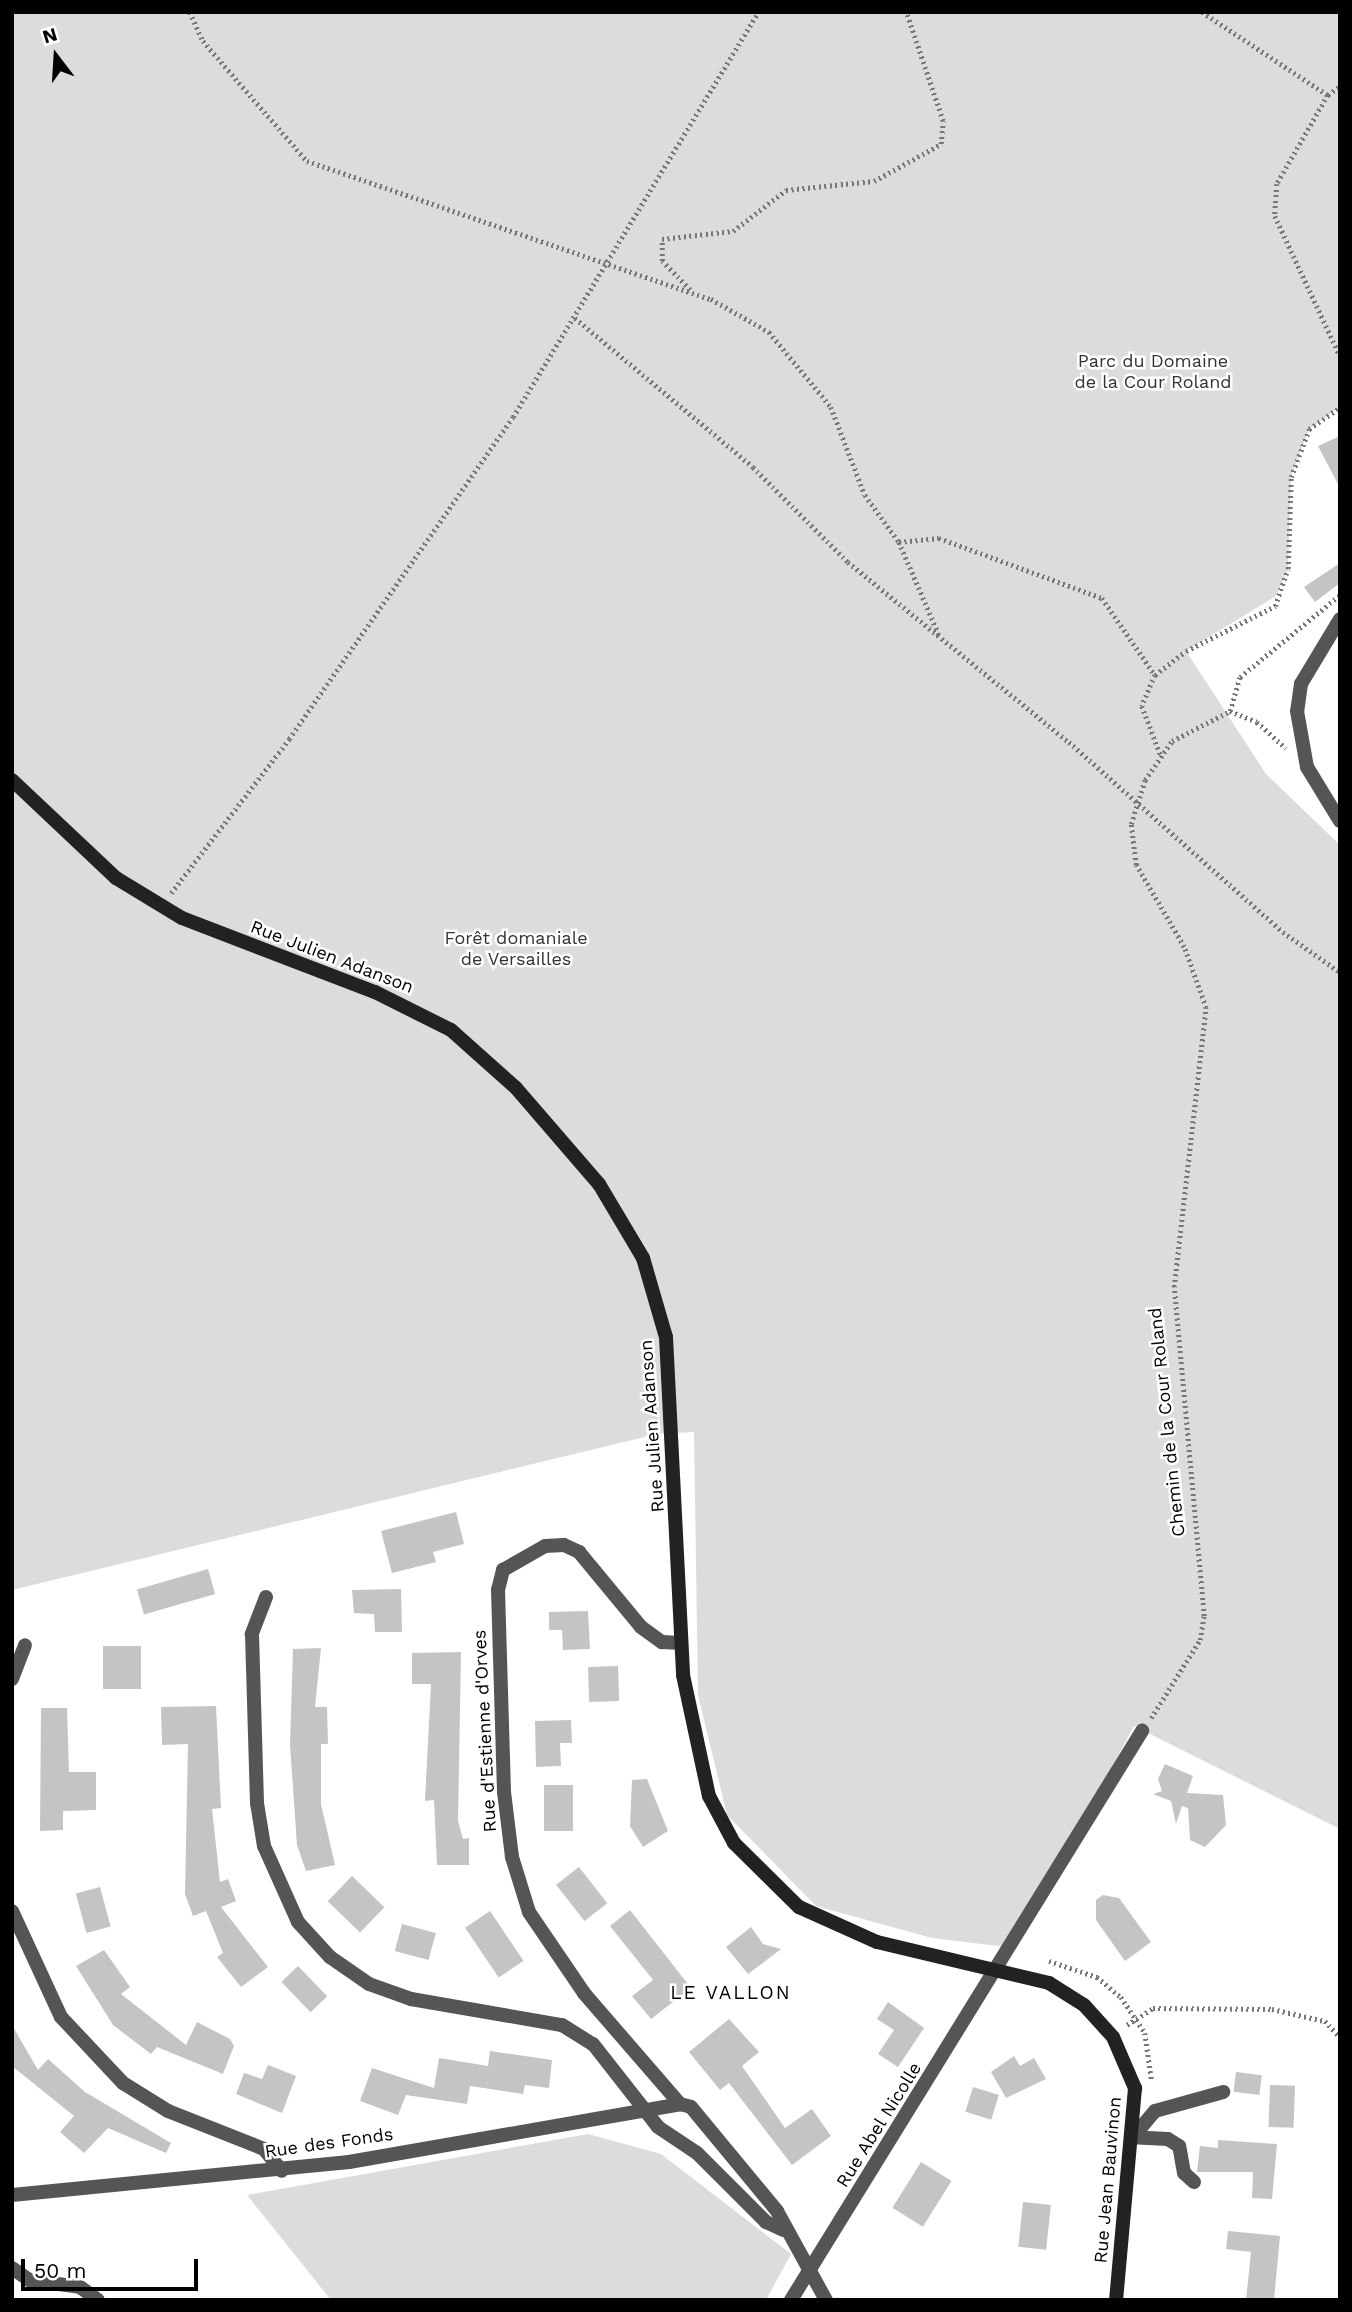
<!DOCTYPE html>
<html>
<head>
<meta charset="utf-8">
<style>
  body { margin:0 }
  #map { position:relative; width:1352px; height:2312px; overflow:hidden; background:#fff; font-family:"Work Sans",sans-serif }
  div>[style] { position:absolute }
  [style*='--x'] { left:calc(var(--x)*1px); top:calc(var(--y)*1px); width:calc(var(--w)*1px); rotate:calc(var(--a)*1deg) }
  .green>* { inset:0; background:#dcdcdc }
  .building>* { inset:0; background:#c4c4c4; transform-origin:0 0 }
  .path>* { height:4.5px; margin-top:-2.25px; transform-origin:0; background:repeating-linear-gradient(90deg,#777 0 2px,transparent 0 5.5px) }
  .service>* { height:14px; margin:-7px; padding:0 7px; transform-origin:7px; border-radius:7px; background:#555 }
  .minor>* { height:14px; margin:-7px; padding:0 7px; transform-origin:7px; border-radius:7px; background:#555 }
  .secondary>* { height:14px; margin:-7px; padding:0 7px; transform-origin:7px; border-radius:7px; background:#222 }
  span { translate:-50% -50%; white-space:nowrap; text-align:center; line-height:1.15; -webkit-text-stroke:5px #fff; paint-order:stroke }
  .park-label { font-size:18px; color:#333 }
  .street-label { font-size:18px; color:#000 }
  .neighbourhood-label { font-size:19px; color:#000; letter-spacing:2px }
  .frame { position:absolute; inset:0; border:14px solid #000; pointer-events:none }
  .north { position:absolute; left:21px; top:21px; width:70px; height:70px; -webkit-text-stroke:5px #fff; paint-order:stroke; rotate:343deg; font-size:19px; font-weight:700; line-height:28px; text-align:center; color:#000 }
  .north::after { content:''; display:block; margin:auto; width:24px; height:32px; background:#000; clip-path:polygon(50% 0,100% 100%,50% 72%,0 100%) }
  .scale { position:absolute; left:21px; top:2259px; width:177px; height:32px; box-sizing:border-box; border:4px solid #000; border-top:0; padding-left:9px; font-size:21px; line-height:24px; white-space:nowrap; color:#000; -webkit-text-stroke:5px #fff; paint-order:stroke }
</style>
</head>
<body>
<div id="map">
  <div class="green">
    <i style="clip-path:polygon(12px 12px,1340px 12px,1340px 407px,1309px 429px,1291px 477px,1288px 569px,1276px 596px,1186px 651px,1266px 774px,1340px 845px,1340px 1829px,1134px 1726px,1015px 1948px,932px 1938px,816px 1906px,727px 1815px,698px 1695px,694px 1432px,657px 1434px,12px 1590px)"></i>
    <i style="clip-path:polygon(588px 2134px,661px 2154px,791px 2254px,766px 2300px,331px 2300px,247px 2195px)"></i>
  </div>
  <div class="building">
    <i style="clip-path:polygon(1340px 436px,1340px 488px,1318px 446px)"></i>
    <i style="clip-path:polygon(1340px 563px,1340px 583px,1315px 602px,1304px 587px)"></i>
    <i style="clip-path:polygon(456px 1512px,464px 1544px,433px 1552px,436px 1562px,392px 1573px,381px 1531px)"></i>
    <i style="left:208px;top:1569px;width:26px;height:74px;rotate:74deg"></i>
    <i style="clip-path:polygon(401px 1589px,402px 1632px,375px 1632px,374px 1614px,354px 1613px,352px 1590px)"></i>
    <i style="clip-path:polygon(588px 1611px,590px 1649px,563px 1650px,562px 1630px,549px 1630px,549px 1612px)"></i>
    <i style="left:103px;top:1646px;width:38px;height:43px"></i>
    <i style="clip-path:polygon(321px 1648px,315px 1707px,327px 1707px,328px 1744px,321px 1744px,321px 1804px,335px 1865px,306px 1871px,297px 1845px,290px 1745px,293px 1649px)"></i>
    <i style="clip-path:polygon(461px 1652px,458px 1821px,463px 1839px,469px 1838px,469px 1865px,437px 1865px,434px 1800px,425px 1801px,431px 1684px,412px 1684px,412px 1653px)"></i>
    <i style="left:618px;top:1666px;width:35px;height:30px;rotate:88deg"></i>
    <i style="clip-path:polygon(216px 1706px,221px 1808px,212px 1809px,220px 1882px,228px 1879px,236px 1901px,221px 1907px,268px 1967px,241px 1987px,217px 1957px,223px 1953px,206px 1911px,193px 1916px,185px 1894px,188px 1744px,162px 1745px,161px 1707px)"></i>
    <i style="clip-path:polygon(41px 1708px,67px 1708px,69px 1772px,96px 1772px,96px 1810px,63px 1811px,63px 1830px,40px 1831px)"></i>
    <i style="clip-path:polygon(571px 1720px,572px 1743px,560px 1743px,561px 1766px,536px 1767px,535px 1721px)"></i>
    <i style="clip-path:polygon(1165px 1764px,1193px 1776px,1187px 1793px,1223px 1795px,1226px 1825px,1205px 1847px,1190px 1840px,1188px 1808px,1182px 1806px,1176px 1824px,1171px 1801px,1153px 1794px,1162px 1791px,1158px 1779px)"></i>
    <i style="clip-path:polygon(647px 1779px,668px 1831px,643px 1847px,630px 1826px,632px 1780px)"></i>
    <i style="left:573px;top:1785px;width:46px;height:29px;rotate:90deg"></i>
    <i style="left:579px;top:1867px;width:46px;height:29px;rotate:52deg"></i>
    <i style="left:352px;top:1876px;width:45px;height:35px;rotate:44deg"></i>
    <i style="left:100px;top:1887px;width:41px;height:25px;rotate:75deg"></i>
    <i style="clip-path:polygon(1103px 1895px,1119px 1898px,1151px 1942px,1125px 1961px,1096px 1920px,1096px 1900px)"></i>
    <i style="clip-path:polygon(630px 1910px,691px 1988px,651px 2019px,632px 1996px,653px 1980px,610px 1926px)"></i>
    <i style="left:490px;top:1911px;width:60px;height:30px;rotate:56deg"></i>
    <i style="left:402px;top:1924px;width:35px;height:28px;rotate:15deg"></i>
    <i style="clip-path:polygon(751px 1927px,763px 1944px,781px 1949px,748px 1974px,726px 1947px)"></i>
    <i style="clip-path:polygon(104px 1950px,130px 1987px,121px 1994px,186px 2045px,197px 2022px,230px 2039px,234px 2046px,223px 2074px,157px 2047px,151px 2054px,113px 2025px,76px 1966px)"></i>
    <i style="left:298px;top:1966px;width:42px;height:23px;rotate:46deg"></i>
    <i style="clip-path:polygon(888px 2002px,924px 2028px,898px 2067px,878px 2054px,894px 2030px,877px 2019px)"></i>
    <i style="clip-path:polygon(729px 2019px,759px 2052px,742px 2066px,785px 2128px,812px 2109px,831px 2136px,792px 2165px,729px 2083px,720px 2090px,689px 2052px)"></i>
    <i style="clip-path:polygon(12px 2025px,38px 2070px,48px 2059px,85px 2092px,171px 2143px,166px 2153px,108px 2128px,84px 2153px,60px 2132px,74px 2116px,12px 2066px)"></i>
    <i style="clip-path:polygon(490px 2051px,552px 2060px,549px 2088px,525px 2085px,523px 2094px,470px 2086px,467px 2104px,406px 2095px,398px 2115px,360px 2101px,372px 2068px,434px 2088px,439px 2058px,488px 2066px)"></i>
    <i style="clip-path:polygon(1014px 2056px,1020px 2066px,1034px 2058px,1046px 2079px,1006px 2098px,991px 2072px)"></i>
    <i style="clip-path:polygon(268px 2065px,296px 2076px,282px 2113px,236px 2094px,244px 2073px,262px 2079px)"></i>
    <i style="left:1236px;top:2072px;width:26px;height:20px;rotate:7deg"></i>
    <i style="left:1270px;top:2085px;width:25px;height:42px;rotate:2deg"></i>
    <i style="left:973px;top:2087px;width:27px;height:26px;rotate:17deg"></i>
    <i style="clip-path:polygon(1218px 2140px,1277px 2144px,1272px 2199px,1252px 2198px,1253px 2172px,1197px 2172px,1200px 2146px,1218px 2148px)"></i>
    <i style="left:921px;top:2162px;width:36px;height:54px;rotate:32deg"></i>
    <i style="left:1023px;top:2202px;width:28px;height:45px;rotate:6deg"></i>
    <i style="clip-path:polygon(1228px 2231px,1280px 2236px,1274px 2300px,1246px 2300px,1251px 2252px,1226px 2249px)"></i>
  </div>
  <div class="path">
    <i style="--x:190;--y:12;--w:32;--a:66"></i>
    <i style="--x:203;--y:41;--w:159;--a:49.1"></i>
    <i style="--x:307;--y:161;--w:427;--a:18.9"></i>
    <i style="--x:711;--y:299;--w:67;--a:29.6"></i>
    <i style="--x:769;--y:332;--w:97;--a:50.4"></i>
    <i style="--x:831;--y:407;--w:94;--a:68.9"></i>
    <i style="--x:865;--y:495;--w:58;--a:54.1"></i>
    <i style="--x:899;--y:542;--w:103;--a:66.7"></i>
    <i style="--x:1202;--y:12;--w:151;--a:33.4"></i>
    <i style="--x:1328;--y:95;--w:103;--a:119.8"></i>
    <i style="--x:1277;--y:184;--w:32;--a:94"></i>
    <i style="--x:1275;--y:216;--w:154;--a:65.1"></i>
    <i style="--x:1328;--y:95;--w:15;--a:-37"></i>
    <i style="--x:690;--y:290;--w:40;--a:-134"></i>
    <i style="--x:662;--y:261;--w:22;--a:-90"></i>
    <i style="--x:662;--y:239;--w:71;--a:-6.4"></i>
    <i style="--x:733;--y:231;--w:67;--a:-37.7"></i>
    <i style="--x:786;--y:190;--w:88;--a:-5.8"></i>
    <i style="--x:874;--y:181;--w:77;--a:-28.9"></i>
    <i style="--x:941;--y:144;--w:23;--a:-85"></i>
    <i style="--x:943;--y:121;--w:115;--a:-108.7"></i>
    <i style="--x:575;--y:318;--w:232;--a:39.9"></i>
    <i style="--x:753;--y:467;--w:134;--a:45"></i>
    <i style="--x:848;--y:562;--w:285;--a:39.2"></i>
    <i style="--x:1069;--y:742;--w:286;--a:41.6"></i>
    <i style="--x:1283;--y:932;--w:70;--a:35.1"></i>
    <i style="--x:899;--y:542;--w:40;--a:-5.7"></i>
    <i style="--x:939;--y:538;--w:174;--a:20.2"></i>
    <i style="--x:1102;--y:598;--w:93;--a:55.5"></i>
    <i style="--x:1155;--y:675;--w:34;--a:113"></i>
    <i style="--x:1142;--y:706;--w:53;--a:69.2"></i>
    <i style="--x:1155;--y:675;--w:39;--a:-38"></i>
    <i style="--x:1186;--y:651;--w:100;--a:-26.8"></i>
    <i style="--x:1275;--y:606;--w:39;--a:-71"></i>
    <i style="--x:1288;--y:569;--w:92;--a:-88.1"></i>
    <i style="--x:1291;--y:477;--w:51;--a:-69.4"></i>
    <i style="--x:1309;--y:429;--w:38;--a:-35"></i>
    <i style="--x:1230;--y:711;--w:29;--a:22"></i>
    <i style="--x:1257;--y:722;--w:39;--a:42"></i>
    <i style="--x:171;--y:893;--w:194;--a:-52.5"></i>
    <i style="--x:289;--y:739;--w:392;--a:-55.2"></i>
    <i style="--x:513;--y:417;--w:473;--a:-58.8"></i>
    <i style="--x:1151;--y:1718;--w:92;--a:-57.9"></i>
    <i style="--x:1200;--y:1640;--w:24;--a:-81"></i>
    <i style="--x:1204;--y:1616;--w:330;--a:-95.2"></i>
    <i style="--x:1174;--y:1287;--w:281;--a:-83.5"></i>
    <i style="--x:1206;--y:1008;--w:65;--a:-109.8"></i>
    <i style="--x:1184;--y:947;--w:95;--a:-120.3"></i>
    <i style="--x:1136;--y:865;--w:41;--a:-97"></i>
    <i style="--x:1131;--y:824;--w:46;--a:-72.3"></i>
    <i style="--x:1145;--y:780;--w:47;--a:-55.3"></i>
    <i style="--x:1172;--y:741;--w:65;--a:-27.3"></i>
    <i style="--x:1230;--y:711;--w:35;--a:-74"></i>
    <i style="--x:1240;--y:677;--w:129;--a:-39.4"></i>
    <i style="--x:1049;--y:1961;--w:51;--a:18.4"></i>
    <i style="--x:1097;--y:1977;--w:31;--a:40"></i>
    <i style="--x:1121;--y:1997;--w:43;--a:56.3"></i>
    <i style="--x:1145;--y:2033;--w:49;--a:81.9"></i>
    <i style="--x:1127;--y:2025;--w:31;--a:-33"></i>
    <i style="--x:1153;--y:2008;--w:119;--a:0.5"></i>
    <i style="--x:1272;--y:2009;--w:54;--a:12.8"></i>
    <i style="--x:1325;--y:2021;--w:22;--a:47"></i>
  </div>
  <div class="service">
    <i style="--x:1194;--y:2182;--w:13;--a:-138"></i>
    <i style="--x:1184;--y:2173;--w:27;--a:-100"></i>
    <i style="--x:1179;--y:2146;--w:13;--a:-148"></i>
    <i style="--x:1168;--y:2139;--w:35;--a:-177"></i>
    <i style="--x:1133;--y:2137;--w:34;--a:-50"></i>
    <i style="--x:1155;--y:2111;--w:71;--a:-15.6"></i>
    <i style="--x:12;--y:2268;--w:21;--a:35"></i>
    <i style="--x:29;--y:2280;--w:51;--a:7.8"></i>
    <i style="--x:80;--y:2287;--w:22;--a:36"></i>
  </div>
  <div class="minor">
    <i style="--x:1340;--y:619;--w:76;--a:121"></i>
    <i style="--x:1301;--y:684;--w:27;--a:98"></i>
    <i style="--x:1297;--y:711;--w:57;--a:79.9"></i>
    <i style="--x:1307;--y:767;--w:63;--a:58.6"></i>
    <i style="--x:266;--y:1597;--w:40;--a:111"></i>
    <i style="--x:252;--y:1634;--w:169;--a:88.3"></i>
    <i style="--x:257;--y:1803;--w:44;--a:80.8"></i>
    <i style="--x:264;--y:1846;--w:83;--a:65.9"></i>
    <i style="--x:298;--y:1922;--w:47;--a:47.6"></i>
    <i style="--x:330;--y:1957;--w:47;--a:34.7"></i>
    <i style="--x:369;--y:1984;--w:45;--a:19.7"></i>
    <i style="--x:411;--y:1999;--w:153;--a:9.8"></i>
    <i style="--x:562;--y:2025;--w:36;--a:32"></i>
    <i style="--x:593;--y:2044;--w:105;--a:51.9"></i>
    <i style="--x:658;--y:2127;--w:47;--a:33.7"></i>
    <i style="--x:697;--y:2153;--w:98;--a:45"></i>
    <i style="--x:766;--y:2222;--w:19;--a:25"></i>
    <i style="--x:12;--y:1679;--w:36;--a:-69"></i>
    <i style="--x:12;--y:1911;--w:117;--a:65.2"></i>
    <i style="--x:61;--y:2017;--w:91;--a:46.8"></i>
    <i style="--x:123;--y:2083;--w:53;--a:31.9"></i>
    <i style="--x:168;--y:2111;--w:103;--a:21.6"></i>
    <i style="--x:264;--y:2149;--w:28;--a:51"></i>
    <i style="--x:680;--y:2104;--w:147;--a:-130.9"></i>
    <i style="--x:584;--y:1993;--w:98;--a:-124.2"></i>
    <i style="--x:529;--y:1912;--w:58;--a:-107.2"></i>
    <i style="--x:512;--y:1857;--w:65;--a:-97"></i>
    <i style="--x:504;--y:1792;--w:202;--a:-91.7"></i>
    <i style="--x:498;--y:1590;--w:21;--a:-76"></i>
    <i style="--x:503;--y:1570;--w:48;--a:-29.7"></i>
    <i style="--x:545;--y:1546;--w:19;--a:-3"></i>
    <i style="--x:564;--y:1545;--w:17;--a:25"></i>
    <i style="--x:579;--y:1552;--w:97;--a:50.4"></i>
    <i style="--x:641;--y:1627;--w:26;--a:36"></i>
    <i style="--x:662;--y:1642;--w:19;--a:3"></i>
    <i style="--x:12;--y:2195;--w:339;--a:-5.6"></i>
    <i style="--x:349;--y:2162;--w:336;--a:-9.9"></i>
    <i style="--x:680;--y:2104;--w:11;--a:15"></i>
    <i style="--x:691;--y:2107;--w:135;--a:50.4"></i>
    <i style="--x:777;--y:2211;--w:102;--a:61.2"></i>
    <i style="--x:791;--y:2300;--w:669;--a:-58.33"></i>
  </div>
  <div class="secondary">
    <i style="--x:12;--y:780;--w:143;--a:43.3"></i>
    <i style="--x:116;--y:878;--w:77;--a:31.2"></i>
    <i style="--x:182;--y:918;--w:207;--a:21"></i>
    <i style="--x:375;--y:992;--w:85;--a:26.6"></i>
    <i style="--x:451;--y:1030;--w:87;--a:41.7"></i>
    <i style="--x:516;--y:1088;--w:127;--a:49.2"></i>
    <i style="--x:599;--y:1184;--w:86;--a:59.3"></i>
    <i style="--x:643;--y:1258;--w:82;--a:73.8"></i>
    <i style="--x:666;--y:1337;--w:338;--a:87.1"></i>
    <i style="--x:683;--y:1675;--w:124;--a:77.9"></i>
    <i style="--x:709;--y:1796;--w:53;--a:62"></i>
    <i style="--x:734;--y:1843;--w:91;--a:44.6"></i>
    <i style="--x:799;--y:1907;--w:85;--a:24.2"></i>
    <i style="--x:877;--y:1942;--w:177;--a:13.4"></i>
    <i style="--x:1049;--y:1983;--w:41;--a:32.2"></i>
    <i style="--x:1084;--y:2005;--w:43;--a:47.8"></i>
    <i style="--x:1113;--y:2037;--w:56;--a:66.7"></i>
    <i style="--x:1135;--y:2088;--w:213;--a:95.1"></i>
  </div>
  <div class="park-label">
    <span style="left:1153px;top:372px">Parc du Domaine<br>de la Cour Roland</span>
    <span style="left:516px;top:949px">Forêt domaniale<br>de Versailles</span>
  </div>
  <div class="street-label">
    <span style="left:332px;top:957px;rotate:21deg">Rue Julien Adanson</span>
    <span style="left:1167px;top:1422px;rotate:-96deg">Chemin de la Cour Roland</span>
    <span style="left:652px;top:1426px;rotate:-94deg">Rue Julien Adanson</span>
    <span style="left:485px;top:1731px;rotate:-93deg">Rue d'Estienne d'Orves</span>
    <span style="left:879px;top:2125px;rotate:-58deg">Rue Abel Nicolle</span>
    <span style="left:329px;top:2143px;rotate:-8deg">Rue des Fonds</span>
    <span style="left:1108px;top:2180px;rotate:-85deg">Rue Jean Bauvinon</span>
  </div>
  <div class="neighbourhood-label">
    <span style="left:731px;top:1993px">LE VALLON</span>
  </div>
  <div class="frame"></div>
  <div class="north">N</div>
  <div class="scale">50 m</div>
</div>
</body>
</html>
